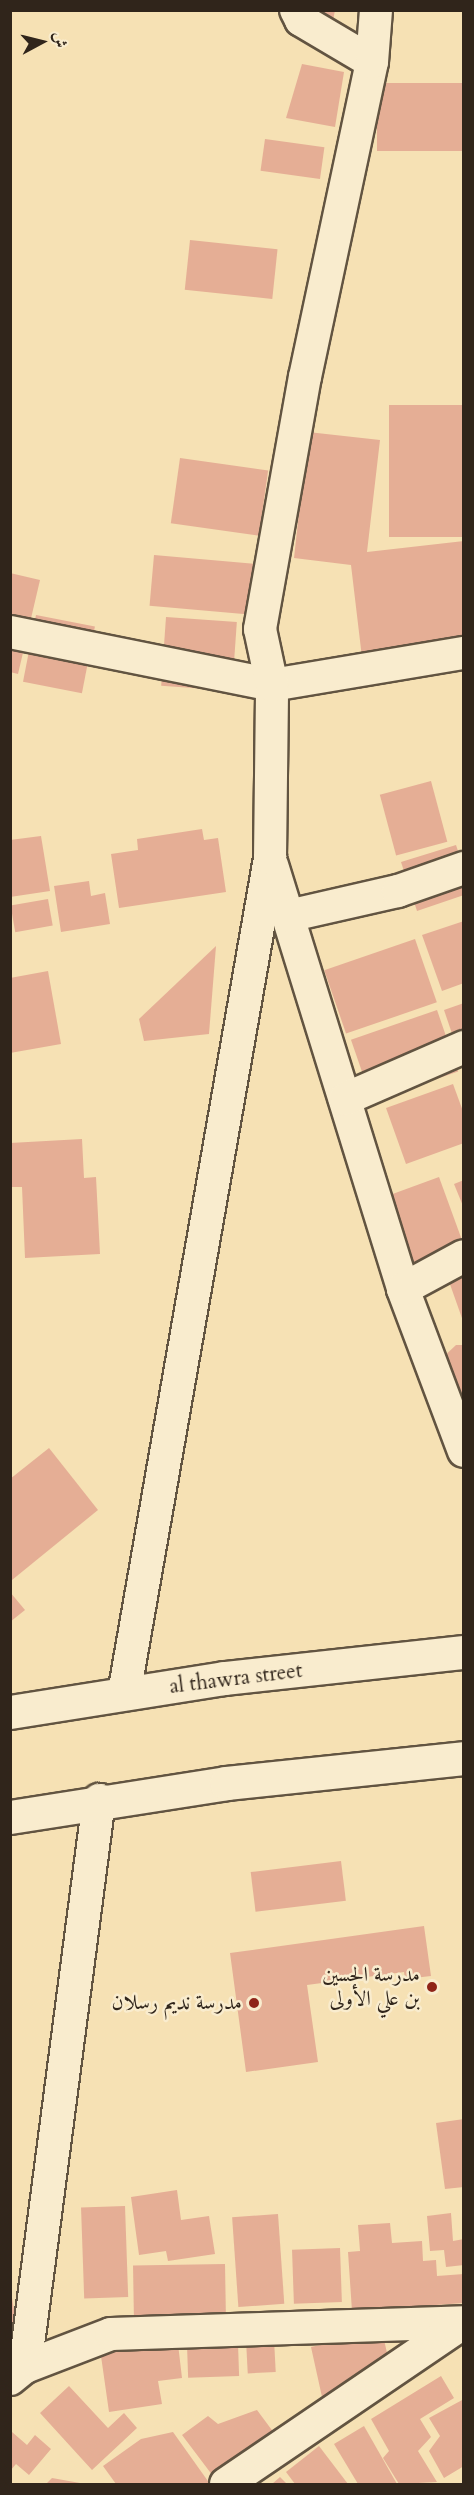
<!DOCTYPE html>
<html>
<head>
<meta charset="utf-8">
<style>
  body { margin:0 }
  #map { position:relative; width:474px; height:2495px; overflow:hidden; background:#f6e1b4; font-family:Cardo,Amiri,serif }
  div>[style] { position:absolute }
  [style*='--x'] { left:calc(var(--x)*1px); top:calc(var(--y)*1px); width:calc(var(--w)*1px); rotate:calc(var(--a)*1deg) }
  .building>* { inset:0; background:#e5ae95; transform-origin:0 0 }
  .roads { filter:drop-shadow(2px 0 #625441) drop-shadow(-2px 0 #625441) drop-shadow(0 2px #625441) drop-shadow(0 -2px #625441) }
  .minor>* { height:32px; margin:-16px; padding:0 16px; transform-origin:16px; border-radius:16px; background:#f9ecce }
  .secondary>* { height:33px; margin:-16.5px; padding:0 16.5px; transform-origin:16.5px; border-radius:16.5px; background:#f9ecce }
  .dots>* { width:16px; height:16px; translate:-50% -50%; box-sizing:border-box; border:3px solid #f9ecce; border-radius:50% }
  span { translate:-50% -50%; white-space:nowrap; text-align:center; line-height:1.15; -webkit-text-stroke:5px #f9ecce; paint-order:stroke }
  .street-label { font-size:21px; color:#30251b }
  .poi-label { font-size:21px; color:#30251b }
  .right { translate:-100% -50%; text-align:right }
  .frame { position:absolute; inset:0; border:12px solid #30251b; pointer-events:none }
  .north { position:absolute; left:12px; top:12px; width:60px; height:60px; -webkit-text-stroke:4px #f9ecce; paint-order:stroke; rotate:83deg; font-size:16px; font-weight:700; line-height:24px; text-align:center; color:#30251b }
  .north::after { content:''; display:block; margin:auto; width:21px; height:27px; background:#30251b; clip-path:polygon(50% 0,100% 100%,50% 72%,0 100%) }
</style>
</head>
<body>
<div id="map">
  <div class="building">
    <i style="clip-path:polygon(312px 10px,335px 10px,333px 21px)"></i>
    <i style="clip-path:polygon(302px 64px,344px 72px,335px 127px,286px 118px)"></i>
    <i style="left:464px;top:83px;width:68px;height:87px;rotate:90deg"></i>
    <i style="left:265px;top:139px;width:60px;height:32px;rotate:8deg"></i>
    <i style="left:190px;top:240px;width:88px;height:50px;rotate:6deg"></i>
    <i style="left:462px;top:405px;width:132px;height:73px;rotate:90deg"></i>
    <i style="clip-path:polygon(308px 432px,380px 440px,367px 552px,464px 541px,464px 654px,363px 666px,351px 565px,294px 558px)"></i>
    <i style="left:180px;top:458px;width:89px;height:66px;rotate:8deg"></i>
    <i style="left:154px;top:555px;width:100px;height:51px;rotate:5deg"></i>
    <i style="clip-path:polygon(10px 573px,40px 580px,18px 674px,10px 672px)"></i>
    <i style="left:36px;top:615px;width:60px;height:68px;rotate:11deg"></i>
    <i style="left:166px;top:617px;width:71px;height:69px;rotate:4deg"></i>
    <i style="left:431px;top:781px;width:63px;height:53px;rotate:75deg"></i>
    <i style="clip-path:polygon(202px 829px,204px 840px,218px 838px,226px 892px,119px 908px,111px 854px,138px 850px,137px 839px)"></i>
    <i style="clip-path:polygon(41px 836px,50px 891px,10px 897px,10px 840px)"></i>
    <i style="clip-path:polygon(456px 845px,464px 869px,464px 895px,417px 911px,401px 862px)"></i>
    <i style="clip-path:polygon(89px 881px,91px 896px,105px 893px,110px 924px,61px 932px,54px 886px)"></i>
    <i style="left:48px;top:899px;width:27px;height:38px;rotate:80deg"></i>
    <i style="clip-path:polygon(464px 921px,464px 983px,442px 991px,422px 935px)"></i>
    <i style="left:415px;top:939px;width:67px;height:96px;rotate:71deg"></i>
    <i style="clip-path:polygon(216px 946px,209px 1034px,144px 1041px,139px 1019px)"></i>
    <i style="clip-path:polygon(48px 971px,61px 1044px,10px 1053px,10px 978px)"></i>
    <i style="clip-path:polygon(464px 1003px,464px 1066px,463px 1066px,444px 1010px)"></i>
    <i style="left:437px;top:1010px;width:65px;height:91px;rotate:71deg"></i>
    <i style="clip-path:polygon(453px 1084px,464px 1114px,464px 1143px,406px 1164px,386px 1108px)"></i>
    <i style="clip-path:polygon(82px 1139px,84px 1178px,96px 1177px,100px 1254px,25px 1258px,22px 1187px,10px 1187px,10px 1143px)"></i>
    <i style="left:439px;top:1177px;width:73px;height:53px;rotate:70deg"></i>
    <i style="clip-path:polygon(464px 1180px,464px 1206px,463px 1206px,454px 1184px)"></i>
    <i style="clip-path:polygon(464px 1265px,464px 1321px,463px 1321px,446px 1273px)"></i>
    <i style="clip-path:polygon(456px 1345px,464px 1345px,464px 1422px,440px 1360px)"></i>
    <i style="clip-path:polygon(49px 1448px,98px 1510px,12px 1580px,10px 1479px)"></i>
    <i style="clip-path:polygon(10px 1592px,25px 1610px,10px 1622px)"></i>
    <i style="left:341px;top:1861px;width:40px;height:91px;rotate:83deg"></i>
    <i style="clip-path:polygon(424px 1926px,431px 1976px,405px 1979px,404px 1972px,307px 1985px,318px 2062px,246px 2072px,230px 1953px)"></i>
    <i style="clip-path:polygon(464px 2119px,464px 2187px,445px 2189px,436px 2123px)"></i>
    <i style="clip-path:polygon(177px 2190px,181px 2220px,209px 2216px,215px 2254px,168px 2261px,166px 2251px,139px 2255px,131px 2197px)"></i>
    <i style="left:125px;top:2206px;width:91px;height:44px;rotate:88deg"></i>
    <i style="clip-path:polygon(451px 2213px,453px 2241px,464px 2239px,464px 2265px,446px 2267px,444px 2250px,430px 2251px,427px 2216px)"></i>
    <i style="left:278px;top:2214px;width:90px;height:46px;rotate:86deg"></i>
    <i style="clip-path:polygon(390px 2223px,392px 2243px,422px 2241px,423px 2261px,436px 2260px,437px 2276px,464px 2274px,464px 2303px,352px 2311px,348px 2252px,360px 2251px,358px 2225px)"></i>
    <i style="left:340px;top:2248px;width:54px;height:48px;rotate:88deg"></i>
    <i style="left:225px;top:2264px;width:54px;height:92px;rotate:89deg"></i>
    <i style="clip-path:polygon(10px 2285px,19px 2342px,10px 2343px)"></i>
    <i style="clip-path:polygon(382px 2331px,390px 2366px,357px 2374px,355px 2389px,324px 2406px,311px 2347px)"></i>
    <i style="left:274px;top:2339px;width:33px;height:28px;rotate:87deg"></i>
    <i style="clip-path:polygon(99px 2342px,178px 2344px,182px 2378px,158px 2381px,162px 2404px,109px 2412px)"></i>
    <i style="left:238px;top:2344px;width:32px;height:51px;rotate:88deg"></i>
    <i style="clip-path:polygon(441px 2376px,454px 2398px,420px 2419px,431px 2437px,418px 2451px,437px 2482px,399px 2484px,383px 2458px,389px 2451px,371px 2419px)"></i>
    <i style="clip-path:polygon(69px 2386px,108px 2428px,124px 2413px,137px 2428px,92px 2470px,40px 2413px)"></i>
    <i style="clip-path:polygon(464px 2399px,464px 2466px,444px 2478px,429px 2451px,440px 2436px,429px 2418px)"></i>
    <i style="clip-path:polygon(257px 2410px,280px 2441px,219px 2484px,182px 2435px,208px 2416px,218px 2424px)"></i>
    <i style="clip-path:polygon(364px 2426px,397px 2484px,358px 2484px,334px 2444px)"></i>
    <i style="clip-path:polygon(12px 2432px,27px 2445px,35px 2435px,51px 2449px,29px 2475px,16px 2464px,10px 2471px)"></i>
    <i style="clip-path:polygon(173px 2432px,210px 2484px,116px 2484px,103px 2466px,141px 2439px)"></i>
    <i style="clip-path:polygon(319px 2446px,348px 2484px,295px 2484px,286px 2472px)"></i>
    <i style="clip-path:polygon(280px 2477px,287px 2484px,272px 2484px)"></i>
    <i style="clip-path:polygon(52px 2478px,80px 2483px,80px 2484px,46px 2484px)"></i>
  </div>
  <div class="roads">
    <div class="minor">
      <i style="--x:296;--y:10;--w:11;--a:63"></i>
      <i style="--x:301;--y:20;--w:82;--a:30.6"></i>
      <i style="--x:10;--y:632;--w:267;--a:11.4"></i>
      <i style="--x:272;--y:685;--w:195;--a:-9.5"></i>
      <i style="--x:272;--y:865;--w:444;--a:72.8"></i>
      <i style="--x:403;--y:1289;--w:173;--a:69.4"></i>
      <i style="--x:288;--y:916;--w:113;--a:-12.8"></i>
      <i style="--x:398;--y:891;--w:70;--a:-19.2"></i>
      <i style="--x:345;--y:1099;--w:130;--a:-23.6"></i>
      <i style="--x:403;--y:1289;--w:69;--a:-28.4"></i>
      <i style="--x:124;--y:1694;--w:849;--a:-80.09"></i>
      <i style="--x:270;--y:858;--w:173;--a:-89.3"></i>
      <i style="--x:272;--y:685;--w:57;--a:-102.1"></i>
      <i style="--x:260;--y:629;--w:256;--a:-79.9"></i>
      <i style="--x:305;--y:377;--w:322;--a:-78"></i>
      <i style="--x:372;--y:62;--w:52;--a:-85.6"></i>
      <i style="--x:25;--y:2367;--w:92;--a:-21"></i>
      <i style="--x:111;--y:2334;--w:353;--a:-1.9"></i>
      <i style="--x:10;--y:2379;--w:19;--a:-39"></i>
      <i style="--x:25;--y:2367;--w:572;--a:-82.56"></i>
      <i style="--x:226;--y:2484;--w:283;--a:-34.2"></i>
    </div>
    <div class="secondary">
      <i style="--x:10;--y:1712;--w:217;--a:-9"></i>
      <i style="--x:224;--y:1678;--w:241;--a:-6.2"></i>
      <i style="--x:10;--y:1817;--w:219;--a:-8.9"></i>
      <i style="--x:226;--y:1783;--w:239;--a:-6"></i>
    </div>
  </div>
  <div class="dots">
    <i style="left:432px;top:1987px;background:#8f2418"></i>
    <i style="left:254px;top:2003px;background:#8f2418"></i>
  </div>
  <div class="street-label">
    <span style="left:236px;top:1679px;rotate:-7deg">al thawra street</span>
  </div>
  <div class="poi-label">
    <span class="right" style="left:420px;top:1987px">مدرسة الحسين<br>بن علي الأولى</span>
    <span class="right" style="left:242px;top:2003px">مدرسة نديم رسلان</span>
  </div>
  <div class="frame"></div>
  <div class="north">ش</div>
</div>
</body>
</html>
